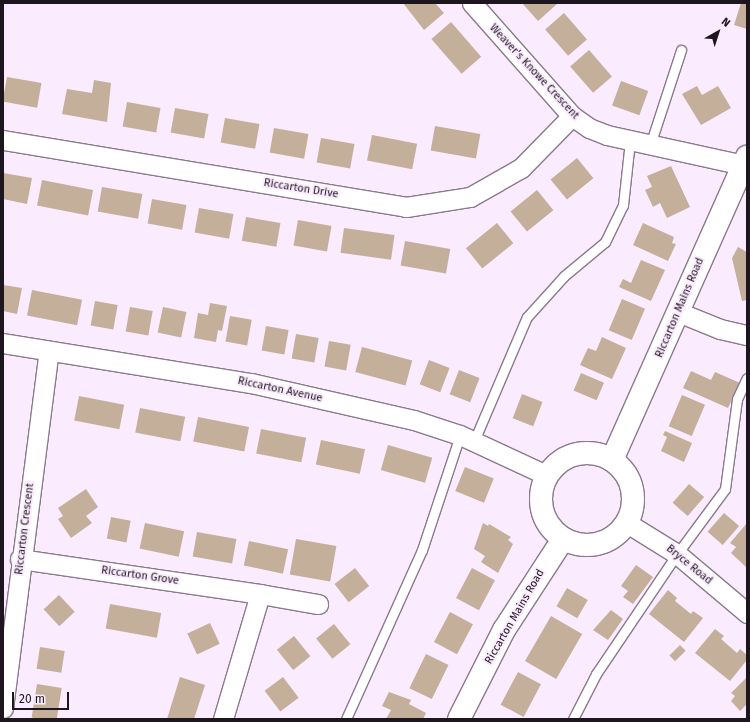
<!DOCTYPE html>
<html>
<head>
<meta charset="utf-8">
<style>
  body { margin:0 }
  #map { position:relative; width:750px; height:722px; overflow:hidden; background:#fbebfe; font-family:"Fira Sans",sans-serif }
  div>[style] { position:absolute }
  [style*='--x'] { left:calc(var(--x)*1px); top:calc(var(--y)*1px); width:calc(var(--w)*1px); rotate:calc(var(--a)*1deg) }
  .building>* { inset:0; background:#c3af9a; transform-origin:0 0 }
  .roads { filter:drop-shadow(1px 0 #8b798e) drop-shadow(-1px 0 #8b798e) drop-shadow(0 1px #8b798e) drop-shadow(0 -1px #8b798e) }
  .service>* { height:9px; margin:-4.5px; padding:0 4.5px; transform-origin:4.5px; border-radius:4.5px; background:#fff }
  .minor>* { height:19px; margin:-9.5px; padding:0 9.5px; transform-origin:9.5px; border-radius:9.5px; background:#fff }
  .tertiary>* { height:22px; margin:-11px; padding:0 11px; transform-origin:11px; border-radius:11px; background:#fff }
  .tertiary>.ring { margin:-11px; padding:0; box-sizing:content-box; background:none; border:22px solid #fff; border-radius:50% }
  span { translate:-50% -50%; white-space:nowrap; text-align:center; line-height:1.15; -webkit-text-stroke:4px #fbebfe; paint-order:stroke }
  .street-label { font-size:11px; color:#1d161e }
  .frame { position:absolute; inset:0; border:4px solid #1d161e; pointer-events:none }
  .north { position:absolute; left:698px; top:12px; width:40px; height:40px; -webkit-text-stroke:3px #fbebfe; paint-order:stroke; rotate:39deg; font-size:11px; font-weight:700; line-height:16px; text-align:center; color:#1d161e }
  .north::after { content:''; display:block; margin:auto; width:14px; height:18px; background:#1d161e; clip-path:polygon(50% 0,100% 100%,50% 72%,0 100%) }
  .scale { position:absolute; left:12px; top:692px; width:57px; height:18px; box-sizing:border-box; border:2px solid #1d161e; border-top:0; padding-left:5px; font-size:12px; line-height:14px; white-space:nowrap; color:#1d161e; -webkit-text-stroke:3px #fbebfe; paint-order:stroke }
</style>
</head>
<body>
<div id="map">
  <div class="building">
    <i style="clip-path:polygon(403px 3px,435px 3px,444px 13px,424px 30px)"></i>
    <i style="clip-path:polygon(522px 3px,556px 3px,557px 4px,538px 21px)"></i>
    <i style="clip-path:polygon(741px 3px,747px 3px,747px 29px,734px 25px)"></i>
    <i style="left:564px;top:13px;width:35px;height:25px;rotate:49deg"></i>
    <i style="left:451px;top:22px;width:46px;height:26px;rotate:49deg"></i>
    <i style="left:589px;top:50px;width:35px;height:25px;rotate:49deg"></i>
    <i style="left:7px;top:77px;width:35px;height:25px;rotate:10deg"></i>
    <i style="clip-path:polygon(94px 80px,111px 83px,107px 122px,62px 114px,67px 89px,92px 93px)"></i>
    <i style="left:621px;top:81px;width:29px;height:26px;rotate:20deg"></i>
    <i style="clip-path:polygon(697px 86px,702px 95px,718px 86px,731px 108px,701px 125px,682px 94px)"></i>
    <i style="left:127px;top:102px;width:34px;height:25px;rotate:10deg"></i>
    <i style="left:175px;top:108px;width:34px;height:25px;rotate:10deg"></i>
    <i style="left:225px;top:118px;width:35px;height:25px;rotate:10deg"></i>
    <i style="left:435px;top:126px;width:46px;height:25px;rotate:10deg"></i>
    <i style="left:274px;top:128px;width:35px;height:25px;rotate:10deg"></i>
    <i style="left:372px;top:135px;width:46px;height:26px;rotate:11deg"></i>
    <i style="left:321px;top:138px;width:34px;height:25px;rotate:10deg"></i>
    <i style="left:577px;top:158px;width:26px;height:34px;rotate:51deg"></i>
    <i style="clip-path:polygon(671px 166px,690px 207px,667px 218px,660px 203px,653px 207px,645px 190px,652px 187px,647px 176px)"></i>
    <i style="clip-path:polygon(3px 173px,32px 178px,27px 204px,3px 199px)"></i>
    <i style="left:42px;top:180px;width:52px;height:26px;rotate:11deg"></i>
    <i style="left:102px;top:187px;width:41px;height:25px;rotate:10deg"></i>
    <i style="left:537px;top:190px;width:26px;height:34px;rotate:51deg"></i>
    <i style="left:152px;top:199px;width:35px;height:25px;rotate:10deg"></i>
    <i style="left:199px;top:208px;width:35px;height:25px;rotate:10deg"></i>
    <i style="left:246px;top:217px;width:35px;height:24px;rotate:10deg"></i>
    <i style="left:298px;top:220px;width:34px;height:26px;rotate:10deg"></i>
    <i style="left:497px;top:223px;width:26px;height:40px;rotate:51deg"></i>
    <i style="clip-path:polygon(643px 223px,674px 237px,672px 243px,676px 244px,668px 261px,633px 245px)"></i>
    <i style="left:344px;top:228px;width:51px;height:25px;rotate:8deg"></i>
    <i style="left:405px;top:241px;width:46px;height:25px;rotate:10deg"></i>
    <i style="clip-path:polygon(738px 247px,747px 252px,747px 300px,742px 301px,732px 258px)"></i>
    <i style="clip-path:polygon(641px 260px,665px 270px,651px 301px,619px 287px,623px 279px,631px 283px)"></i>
    <i style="clip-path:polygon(3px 285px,22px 288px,17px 314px,3px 311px)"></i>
    <i style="left:32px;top:290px;width:51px;height:26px;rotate:11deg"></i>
    <i style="left:622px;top:299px;width:25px;height:34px;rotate:23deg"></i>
    <i style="left:95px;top:301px;width:23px;height:25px;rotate:10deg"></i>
    <i style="clip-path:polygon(210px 303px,227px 306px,222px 331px,218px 330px,216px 342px,194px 338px,198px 313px,208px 315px)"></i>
    <i style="left:130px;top:307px;width:23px;height:25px;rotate:10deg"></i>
    <i style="left:163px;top:307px;width:24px;height:26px;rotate:12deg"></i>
    <i style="left:230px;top:316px;width:22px;height:26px;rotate:10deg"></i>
    <i style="left:266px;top:326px;width:23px;height:25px;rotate:10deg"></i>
    <i style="left:296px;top:334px;width:23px;height:25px;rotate:10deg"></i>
    <i style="clip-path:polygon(602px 337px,626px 348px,612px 379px,580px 365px,588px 348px,596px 351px)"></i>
    <i style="left:329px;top:341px;width:22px;height:26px;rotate:10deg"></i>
    <i style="left:362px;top:347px;width:52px;height:26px;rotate:15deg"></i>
    <i style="left:429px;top:360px;width:22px;height:26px;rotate:21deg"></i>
    <i style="left:459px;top:370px;width:22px;height:26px;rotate:21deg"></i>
    <i style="clip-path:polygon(691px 371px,711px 380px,715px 372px,740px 383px,728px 408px,683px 388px)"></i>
    <i style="left:581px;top:373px;width:25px;height:19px;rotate:23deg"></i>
    <i style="left:522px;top:394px;width:22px;height:26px;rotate:21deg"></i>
    <i style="left:682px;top:395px;width:25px;height:34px;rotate:23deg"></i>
    <i style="left:79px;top:396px;width:46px;height:25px;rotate:11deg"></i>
    <i style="left:140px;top:408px;width:46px;height:25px;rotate:11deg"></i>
    <i style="left:198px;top:417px;width:52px;height:25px;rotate:11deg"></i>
    <i style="left:261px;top:429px;width:46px;height:25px;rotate:11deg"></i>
    <i style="clip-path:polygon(665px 431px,692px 443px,684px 462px,661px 451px,667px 437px,663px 435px)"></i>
    <i style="left:321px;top:440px;width:45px;height:25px;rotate:12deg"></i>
    <i style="left:388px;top:445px;width:46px;height:26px;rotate:16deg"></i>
    <i style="left:465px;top:467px;width:31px;height:26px;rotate:22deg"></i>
    <i style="left:689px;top:484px;width:20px;height:25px;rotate:41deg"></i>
    <i style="clip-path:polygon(86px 489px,98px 507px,86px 516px,92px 523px,71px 538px,58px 519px,63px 516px,58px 508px)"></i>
    <i style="left:724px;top:513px;width:20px;height:25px;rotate:41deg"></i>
    <i style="left:111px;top:517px;width:20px;height:22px;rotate:11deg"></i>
    <i style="left:145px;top:523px;width:40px;height:26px;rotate:12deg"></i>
    <i style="clip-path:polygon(483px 523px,488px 526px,489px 524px,511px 537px,508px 540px,513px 544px,498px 573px,481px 562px,485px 556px,474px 549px)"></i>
    <i style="clip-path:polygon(747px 523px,747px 565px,746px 567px,731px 553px,736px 547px,730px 543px)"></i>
    <i style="left:197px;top:532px;width:40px;height:25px;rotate:10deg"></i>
    <i style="left:296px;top:539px;width:41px;height:36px;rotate:10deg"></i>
    <i style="left:249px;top:541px;width:40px;height:25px;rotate:12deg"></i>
    <i style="clip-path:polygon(636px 565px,653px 577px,633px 604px,623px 597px,628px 591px,621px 586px)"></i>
    <i style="left:355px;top:568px;width:23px;height:26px;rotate:52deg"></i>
    <i style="left:472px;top:568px;width:26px;height:34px;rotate:28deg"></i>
    <i style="left:567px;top:588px;width:24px;height:21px;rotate:30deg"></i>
    <i style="clip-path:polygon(668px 590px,677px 598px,675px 601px,691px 614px,693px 611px,703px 618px,684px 642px,649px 614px)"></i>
    <i style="left:59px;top:595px;width:23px;height:21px;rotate:47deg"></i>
    <i style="left:110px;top:604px;width:52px;height:25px;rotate:10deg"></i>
    <i style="clip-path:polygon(611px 610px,623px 619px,608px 640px,593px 630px)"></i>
    <i style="left:450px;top:612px;width:26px;height:34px;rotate:28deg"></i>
    <i style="left:551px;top:616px;width:36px;height:52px;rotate:30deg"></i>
    <i style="left:210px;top:623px;width:23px;height:25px;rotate:65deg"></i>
    <i style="left:334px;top:624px;width:26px;height:23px;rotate:51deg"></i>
    <i style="clip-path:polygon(715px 629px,724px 636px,721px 639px,737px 653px,740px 649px,747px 655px,747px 660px,730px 681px,695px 653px)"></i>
    <i style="left:294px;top:636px;width:26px;height:22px;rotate:51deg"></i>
    <i style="left:680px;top:645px;width:8px;height:15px;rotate:45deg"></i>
    <i style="left:40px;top:647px;width:25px;height:22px;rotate:9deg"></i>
    <i style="left:426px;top:654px;width:25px;height:38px;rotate:26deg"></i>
    <i style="left:518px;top:672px;width:26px;height:37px;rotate:28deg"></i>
    <i style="clip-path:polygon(180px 677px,205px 685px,194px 719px,167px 719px)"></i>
    <i style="left:283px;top:677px;width:26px;height:23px;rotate:53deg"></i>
    <i style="clip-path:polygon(746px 678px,747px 704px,740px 711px,731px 701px,735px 696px,731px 693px)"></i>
    <i style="left:37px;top:684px;width:25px;height:34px;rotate:9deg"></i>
    <i style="clip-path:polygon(389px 692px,411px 700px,409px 704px,426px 713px,423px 719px,386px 719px,391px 710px,382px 706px)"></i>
  </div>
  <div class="roads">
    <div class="service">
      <i style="--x:650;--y:145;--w:100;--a:-71.9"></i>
      <i style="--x:474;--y:441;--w:135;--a:-66.9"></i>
      <i style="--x:527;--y:317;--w:55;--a:-47.9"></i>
      <i style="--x:564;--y:276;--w:53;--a:-39.7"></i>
      <i style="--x:605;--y:242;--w:41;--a:-64.1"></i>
      <i style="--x:623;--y:205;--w:64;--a:-83.8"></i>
      <i style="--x:346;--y:719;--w:185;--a:-65.8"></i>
      <i style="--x:422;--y:550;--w:121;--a:-71.7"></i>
      <i style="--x:573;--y:719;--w:51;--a:-62.9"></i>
      <i style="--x:596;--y:674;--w:145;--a:-56"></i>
      <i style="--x:677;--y:554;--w:81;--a:-53.6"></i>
      <i style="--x:725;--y:489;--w:91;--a:-82.4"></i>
      <i style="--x:737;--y:399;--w:23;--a:-65"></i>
    </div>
    <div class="minor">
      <i style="--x:472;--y:3;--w:151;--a:48.5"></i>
      <i style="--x:572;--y:116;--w:21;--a:35"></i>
      <i style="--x:589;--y:128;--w:19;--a:21"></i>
      <i style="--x:607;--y:135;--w:139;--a:12.4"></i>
      <i style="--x:3;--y:140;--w:409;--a:9.4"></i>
      <i style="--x:406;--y:207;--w:65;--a:-8.9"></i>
      <i style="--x:470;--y:197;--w:59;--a:-29.6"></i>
      <i style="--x:521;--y:168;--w:73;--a:-45.6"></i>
      <i style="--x:678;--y:312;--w:45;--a:22"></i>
      <i style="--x:720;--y:329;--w:28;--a:13"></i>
      <i style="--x:3;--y:343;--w:251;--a:9.2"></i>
      <i style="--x:251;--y:383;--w:167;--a:12.8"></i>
      <i style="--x:414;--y:420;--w:48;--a:18.1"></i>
      <i style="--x:460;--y:435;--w:95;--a:24.9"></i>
      <i style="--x:627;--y:523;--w:59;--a:31.8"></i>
      <i style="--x:677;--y:554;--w:92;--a:40.1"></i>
      <i style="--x:20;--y:559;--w:243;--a:8.3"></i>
      <i style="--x:260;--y:594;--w:130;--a:106.5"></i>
      <i style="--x:260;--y:594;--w:59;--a:9.8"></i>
      <i style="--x:3;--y:708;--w:360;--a:-82.7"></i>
    </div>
    <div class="tertiary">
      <i class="ring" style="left:541px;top:453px;width:70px;height:70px"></i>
      <i style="--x:612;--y:460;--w:332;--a:-66"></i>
      <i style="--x:459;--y:719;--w:100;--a:-63.2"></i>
      <i style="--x:504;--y:630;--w:108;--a:-57"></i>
    </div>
  </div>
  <div class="street-label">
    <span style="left:534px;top:72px;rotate:47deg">Weaver's Knowe Crescent</span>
    <span style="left:301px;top:189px;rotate:9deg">Riccarton Drive</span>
    <span style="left:680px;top:308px;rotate:-67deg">Riccarton Mains Road</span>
    <span style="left:280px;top:390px;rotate:12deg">Riccarton Avenue</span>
    <span style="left:25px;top:529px;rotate:-83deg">Riccarton Crescent</span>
    <span style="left:689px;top:565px;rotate:39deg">Bryce Road</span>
    <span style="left:140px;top:576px;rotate:8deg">Riccarton Grove</span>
    <span style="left:515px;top:617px;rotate:-60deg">Riccarton Mains Road</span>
  </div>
  <div class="frame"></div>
  <div class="north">N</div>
  <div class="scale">20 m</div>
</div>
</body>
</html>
